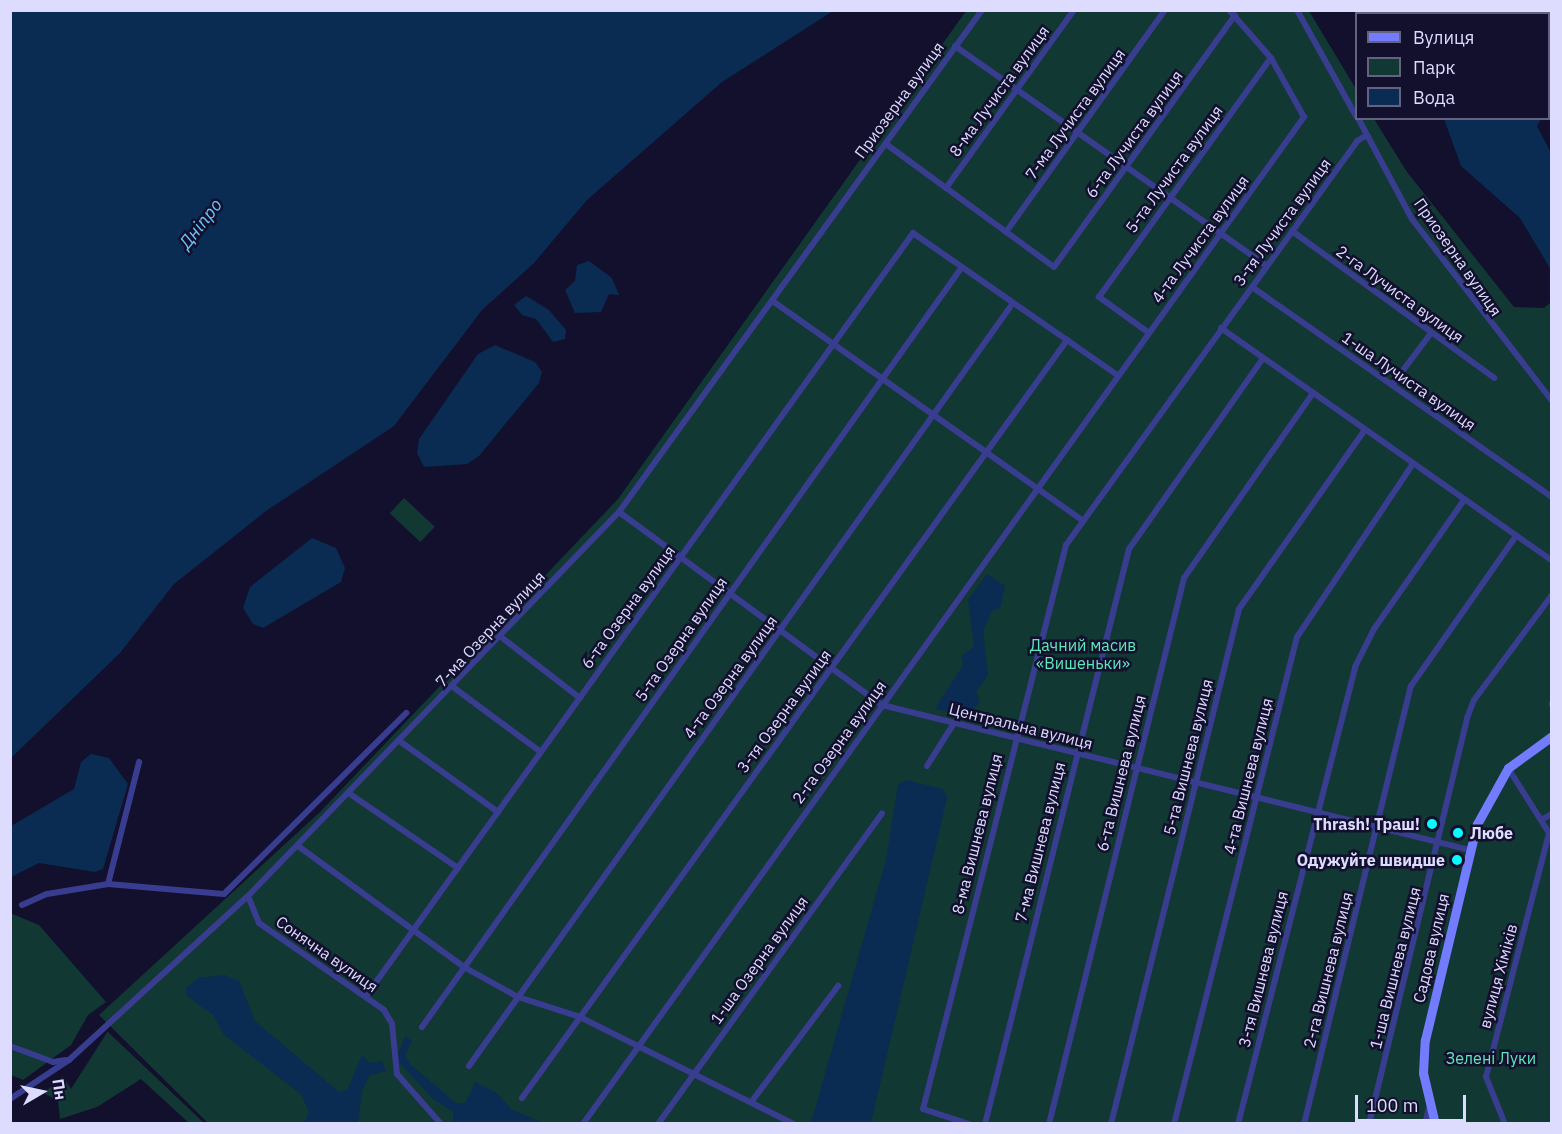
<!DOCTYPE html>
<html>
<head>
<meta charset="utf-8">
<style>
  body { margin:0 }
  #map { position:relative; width:1562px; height:1134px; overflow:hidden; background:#12102d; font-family:"IBM Plex Sans",sans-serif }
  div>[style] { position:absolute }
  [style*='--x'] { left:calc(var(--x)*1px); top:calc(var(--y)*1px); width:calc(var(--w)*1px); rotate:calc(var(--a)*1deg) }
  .green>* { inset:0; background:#123833; transform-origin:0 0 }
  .water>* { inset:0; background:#0a2b52 }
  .street>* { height:6px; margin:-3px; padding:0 3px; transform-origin:3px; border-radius:3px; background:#383d8f }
  .secondary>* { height:9px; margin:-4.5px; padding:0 4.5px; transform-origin:4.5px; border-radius:4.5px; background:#737cff }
  .dots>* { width:16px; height:16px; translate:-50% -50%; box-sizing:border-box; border:3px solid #12102d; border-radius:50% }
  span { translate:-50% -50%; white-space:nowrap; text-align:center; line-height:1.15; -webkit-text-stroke:5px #12102d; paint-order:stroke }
  .street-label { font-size:16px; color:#dddcff }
  .park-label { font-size:16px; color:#5fe8b9 }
  .poi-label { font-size:16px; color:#dddcff; font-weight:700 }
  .right { translate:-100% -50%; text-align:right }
  .left { translate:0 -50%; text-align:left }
  .water-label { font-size:18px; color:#6ac7ff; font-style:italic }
  .frame { position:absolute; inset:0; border:12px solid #dddcff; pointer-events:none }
  .legend { position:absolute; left:1355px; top:12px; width:195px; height:108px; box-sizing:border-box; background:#12102d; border:2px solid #636281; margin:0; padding:8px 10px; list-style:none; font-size:18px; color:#dddcff }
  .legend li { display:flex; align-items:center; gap:12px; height:30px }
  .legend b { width:30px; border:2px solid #636281 }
  .north { position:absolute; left:12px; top:1062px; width:60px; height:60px; -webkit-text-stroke:4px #12102d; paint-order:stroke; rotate:81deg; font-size:16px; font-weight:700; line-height:24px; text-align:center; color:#dddcff }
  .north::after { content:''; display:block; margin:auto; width:21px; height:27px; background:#dddcff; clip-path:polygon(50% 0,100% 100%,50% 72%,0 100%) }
  .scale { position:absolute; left:1355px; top:1095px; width:111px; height:27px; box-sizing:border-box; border:3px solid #dddcff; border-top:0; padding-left:8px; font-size:18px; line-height:21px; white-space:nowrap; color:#dddcff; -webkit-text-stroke:4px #12102d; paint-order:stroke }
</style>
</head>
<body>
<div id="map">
  <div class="green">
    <i style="clip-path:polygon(966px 11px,1309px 11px,1356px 89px,1356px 118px,1374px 119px,1407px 172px,1514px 307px,1544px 308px,1551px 302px,1551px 1123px,208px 1123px,99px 1015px,320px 812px,618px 499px)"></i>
    <i style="left:404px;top:498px;width:42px;height:21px;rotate:43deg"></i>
    <i style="clip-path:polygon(10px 913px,39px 925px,106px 1002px,88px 1015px,71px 1045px,23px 1080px,11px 1075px)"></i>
    <i style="clip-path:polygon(108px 1031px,108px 1032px,204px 1123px,189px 1123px,141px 1079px,97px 1107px,60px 1119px,58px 1101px,44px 1093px,63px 1076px,71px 1089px)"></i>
  </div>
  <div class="water">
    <i style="clip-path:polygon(11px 10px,833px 10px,833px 11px,722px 82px,587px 200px,534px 263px,482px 310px,394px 426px,266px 511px,174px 584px,120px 653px,11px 758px)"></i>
    <i style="clip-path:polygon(1500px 11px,1551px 11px,1549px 114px,1548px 14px)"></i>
    <i style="clip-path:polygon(1444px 119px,1541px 119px,1537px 126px,1551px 153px,1551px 270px,1520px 218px,1461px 166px)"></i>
    <i style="clip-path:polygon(589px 261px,612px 278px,619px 295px,609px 294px,601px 312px,575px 313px,565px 290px,575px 281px,577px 265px)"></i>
    <i style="clip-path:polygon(526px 296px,549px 310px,566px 330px,565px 339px,553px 342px,536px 319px,522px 315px,514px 305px)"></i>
    <i style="clip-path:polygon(495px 345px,535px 362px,542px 372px,539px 383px,479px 456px,467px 464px,424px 467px,417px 453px,419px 439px,478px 354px)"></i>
    <i style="clip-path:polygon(312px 538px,336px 548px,345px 568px,341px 582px,263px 628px,253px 624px,243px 608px,250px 587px)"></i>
    <i style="clip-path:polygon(987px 574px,1005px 586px,1000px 608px,992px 611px,983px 631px,988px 675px,976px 692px,980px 702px,969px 714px,935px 709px,963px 665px,961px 657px,974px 646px,968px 600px)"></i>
    <i style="clip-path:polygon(91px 754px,109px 758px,128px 784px,103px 869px,95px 872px,39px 863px,11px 877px,11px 826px,74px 789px,81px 762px)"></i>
    <i style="clip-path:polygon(906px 780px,943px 789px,947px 798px,871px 1123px,811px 1123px,886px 860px,898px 785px)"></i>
    <i style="clip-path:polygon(225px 975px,239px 981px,255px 1021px,339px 1092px,347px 1090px,362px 1055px,370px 1063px,382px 1061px,386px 1071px,370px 1075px,362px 1091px,358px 1123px,304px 1123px,309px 1113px,302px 1095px,224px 1035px,213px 1015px,187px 996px,186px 988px,198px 978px)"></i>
    <i style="clip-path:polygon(405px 1036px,412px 1041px,405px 1055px,410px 1064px,457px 1104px,466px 1102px,475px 1082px,497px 1093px,512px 1110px,544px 1123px,453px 1123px,453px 1112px,433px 1099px,396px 1059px)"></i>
  </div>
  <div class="street">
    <i style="--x:1297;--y:10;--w:121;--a:60.9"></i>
    <i style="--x:955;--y:46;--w:380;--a:35.2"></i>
    <i style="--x:1358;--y:118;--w:115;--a:61.9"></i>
    <i style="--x:1412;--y:219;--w:230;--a:52.4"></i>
    <i style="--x:886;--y:144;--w:208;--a:36.2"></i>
    <i style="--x:1054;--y:267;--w:310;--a:-54.3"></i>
    <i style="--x:946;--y:188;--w:219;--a:-54.3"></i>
    <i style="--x:1292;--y:231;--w:250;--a:36"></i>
    <i style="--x:1006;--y:232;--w:273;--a:-54.4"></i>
    <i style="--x:1252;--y:287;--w:366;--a:35"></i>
    <i style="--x:774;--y:302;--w:379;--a:35.3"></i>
    <i style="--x:1221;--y:328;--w:405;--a:35.1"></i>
    <i style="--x:1149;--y:333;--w:62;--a:-144.2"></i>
    <i style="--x:1099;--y:297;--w:294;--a:-54.3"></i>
    <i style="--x:1392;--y:385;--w:65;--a:-53.1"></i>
    <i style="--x:619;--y:512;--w:326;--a:36.3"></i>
    <i style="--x:882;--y:705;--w:606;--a:13.85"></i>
    <i style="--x:501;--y:637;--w:100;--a:37.7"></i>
    <i style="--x:453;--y:687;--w:109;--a:36.5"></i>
    <i style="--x:1552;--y:703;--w:2;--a:90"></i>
    <i style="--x:401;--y:742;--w:120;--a:35.8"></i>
    <i style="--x:927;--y:766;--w:51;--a:-57.9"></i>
    <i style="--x:1508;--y:768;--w:80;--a:57.7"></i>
    <i style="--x:350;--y:794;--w:131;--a:34.4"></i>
    <i style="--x:1541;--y:820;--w:13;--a:-29"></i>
    <i style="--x:298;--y:846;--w:205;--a:36.1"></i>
    <i style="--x:464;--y:967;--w:62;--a:29.1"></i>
    <i style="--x:518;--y:997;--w:65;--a:17.9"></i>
    <i style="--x:580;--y:1017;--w:239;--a:26.6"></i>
    <i style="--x:108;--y:884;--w:126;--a:-75.7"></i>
    <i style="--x:248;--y:896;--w:29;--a:68"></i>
    <i style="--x:259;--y:923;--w:152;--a:34.8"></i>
    <i style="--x:384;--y:1010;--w:16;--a:60"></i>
    <i style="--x:392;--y:1024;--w:50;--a:84.3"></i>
    <i style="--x:397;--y:1074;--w:67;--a:48.7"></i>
    <i style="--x:22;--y:905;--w:27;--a:-24"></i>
    <i style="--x:47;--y:894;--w:62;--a:-9.3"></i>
    <i style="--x:108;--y:884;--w:116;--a:4.9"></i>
    <i style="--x:224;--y:894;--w:257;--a:-44.8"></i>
    <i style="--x:366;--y:996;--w:939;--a:-54.36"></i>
    <i style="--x:913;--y:233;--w:249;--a:34.8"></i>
    <i style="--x:422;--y:1027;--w:932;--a:-54.61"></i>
    <i style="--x:10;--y:1046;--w:46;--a:20.4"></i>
    <i style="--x:53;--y:1062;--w:13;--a:-9"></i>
    <i style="--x:469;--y:1066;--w:937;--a:-54.51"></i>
    <i style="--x:522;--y:1098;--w:934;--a:-54.28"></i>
    <i style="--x:10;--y:1099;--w:71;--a:-33.5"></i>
    <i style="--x:69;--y:1060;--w:243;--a:-42.5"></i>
    <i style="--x:248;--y:896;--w:534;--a:-45.99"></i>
    <i style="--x:619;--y:512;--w:619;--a:-54.13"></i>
    <i style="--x:752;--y:1101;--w:144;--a:-53.2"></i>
    <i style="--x:583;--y:1124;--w:1239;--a:-54.4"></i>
    <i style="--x:1304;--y:117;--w:68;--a:-119.2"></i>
    <i style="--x:1271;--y:58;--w:64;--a:-131.2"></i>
    <i style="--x:658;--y:1124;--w:383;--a:-54.2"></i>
    <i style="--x:969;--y:1124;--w:48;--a:-161.9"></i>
    <i style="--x:923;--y:1109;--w:582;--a:-75.77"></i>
    <i style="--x:1066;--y:545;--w:498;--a:-54.2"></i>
    <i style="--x:1357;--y:141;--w:12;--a:-31"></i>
    <i style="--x:985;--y:1124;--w:593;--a:-75.94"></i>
    <i style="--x:1129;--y:549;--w:233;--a:-54.9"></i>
    <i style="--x:1049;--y:1124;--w:562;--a:-76.11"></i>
    <i style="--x:1184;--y:578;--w:226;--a:-55.1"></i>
    <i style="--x:1111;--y:1124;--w:531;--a:-76.04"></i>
    <i style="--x:1239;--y:609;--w:219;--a:-54.9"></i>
    <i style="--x:1174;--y:1124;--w:502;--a:-75.83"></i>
    <i style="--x:1297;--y:637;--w:208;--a:-56.2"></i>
    <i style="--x:1238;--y:1124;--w:472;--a:-75.6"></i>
    <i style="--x:1355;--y:667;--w:42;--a:-63.4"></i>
    <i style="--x:1374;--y:629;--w:157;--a:-55.1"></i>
    <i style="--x:1304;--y:1124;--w:451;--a:-76.3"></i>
    <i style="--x:1411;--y:686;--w:183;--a:-55"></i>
    <i style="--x:1369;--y:1124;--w:418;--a:-76.4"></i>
    <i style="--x:1467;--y:718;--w:19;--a:-69"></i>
    <i style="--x:1474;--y:700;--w:131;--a:-53.4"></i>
    <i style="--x:1425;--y:1124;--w:16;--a:-76"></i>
    <i style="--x:1505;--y:1124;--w:51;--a:-112"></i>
    <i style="--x:1486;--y:1077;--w:252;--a:-75.5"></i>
  </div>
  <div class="secondary">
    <i style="--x:1435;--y:1124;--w:52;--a:-103.2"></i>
    <i style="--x:1423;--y:1073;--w:33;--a:-87"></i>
    <i style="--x:1425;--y:1040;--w:222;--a:-76.5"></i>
    <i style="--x:1477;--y:824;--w:64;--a:-61"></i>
    <i style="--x:1508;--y:768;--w:54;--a:-36"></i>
  </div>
  <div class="dots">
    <i style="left:1432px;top:824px;background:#08fcff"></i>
    <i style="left:1458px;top:833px;background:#08fcff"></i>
    <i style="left:1457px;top:860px;background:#08fcff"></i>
  </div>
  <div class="street-label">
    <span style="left:999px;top:91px;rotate:-54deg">8-ма Лучиста вулиця</span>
    <span style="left:899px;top:100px;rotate:-54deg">Приозерна вулиця</span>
    <span style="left:1075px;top:114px;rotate:-54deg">7-ма Лучиста вулиця</span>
    <span style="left:1134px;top:134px;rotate:-54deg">6-та Лучиста вулиця</span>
    <span style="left:1174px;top:169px;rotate:-54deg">5-та Лучиста вулиця</span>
    <span style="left:1282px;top:222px;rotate:-54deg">3-тя Лучиста вулиця</span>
    <span style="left:1200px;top:239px;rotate:-54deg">4-та Лучиста вулиця</span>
    <span style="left:1458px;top:257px;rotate:55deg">Приозерна вулиця</span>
    <span style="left:1400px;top:294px;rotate:36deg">2-га Лучиста вулиця</span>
    <span style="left:1409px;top:381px;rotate:35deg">1-ша Лучиста вулиця</span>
    <span style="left:628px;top:607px;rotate:-54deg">6-та Озерна вулиця</span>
    <span style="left:490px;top:629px;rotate:-47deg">7-ма Озерна вулиця</span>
    <span style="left:681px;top:639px;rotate:-55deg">5-та Озерна вулиця</span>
    <span style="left:730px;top:677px;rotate:-54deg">4-та Озерна вулиця</span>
    <span style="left:784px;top:711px;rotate:-54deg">3-тя Озерна вулиця</span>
    <span style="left:1021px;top:726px;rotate:14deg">Центральна вулиця</span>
    <span style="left:839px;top:742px;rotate:-54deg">2-га Озерна вулиця</span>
    <span style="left:1188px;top:757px;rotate:-76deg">5-та Вишнева вулиця</span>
    <span style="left:1121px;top:773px;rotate:-76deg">6-та Вишнева вулиця</span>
    <span style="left:1248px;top:776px;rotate:-76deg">4-та Вишнева вулиця</span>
    <span style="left:977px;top:834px;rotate:-76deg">8-ма Вишнева вулиця</span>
    <span style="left:1040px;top:842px;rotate:-76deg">7-ма Вишнева вулиця</span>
    <span style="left:1431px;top:948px;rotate:-77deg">Садова вулиця</span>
    <span style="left:327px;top:954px;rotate:35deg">Сонячна вулиця</span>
    <span style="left:759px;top:960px;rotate:-54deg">1-ша Озерна вулиця</span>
    <span style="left:1395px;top:968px;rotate:-76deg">1-ша Вишнева вулиця</span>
    <span style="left:1263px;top:969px;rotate:-76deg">3-тя Вишнева вулиця</span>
    <span style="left:1328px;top:970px;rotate:-76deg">2-га Вишнева вулиця</span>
    <span style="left:1498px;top:976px;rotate:-75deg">вулиця Хіміків</span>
  </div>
  <div class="park-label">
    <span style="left:1083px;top:654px">Дачний масив<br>«Вишеньки»</span>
    <span style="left:1491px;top:1058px">Зелені Луки</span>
  </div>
  <div class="poi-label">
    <span class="right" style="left:1420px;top:824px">Thrash! Траш!</span>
    <span class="left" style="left:1470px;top:833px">Любе</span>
    <span class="right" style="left:1445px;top:860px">Одужуйте швидше</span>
  </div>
  <div class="water-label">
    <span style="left:201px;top:224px;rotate:-52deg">Дніпро</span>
  </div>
  <div class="frame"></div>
  <ul class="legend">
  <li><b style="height:8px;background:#737cff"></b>Вулиця</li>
  <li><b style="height:16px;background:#123833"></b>Парк</li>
  <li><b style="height:16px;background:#0a2b52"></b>Вода</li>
  </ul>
  <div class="north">Пн</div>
  <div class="scale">100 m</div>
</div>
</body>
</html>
